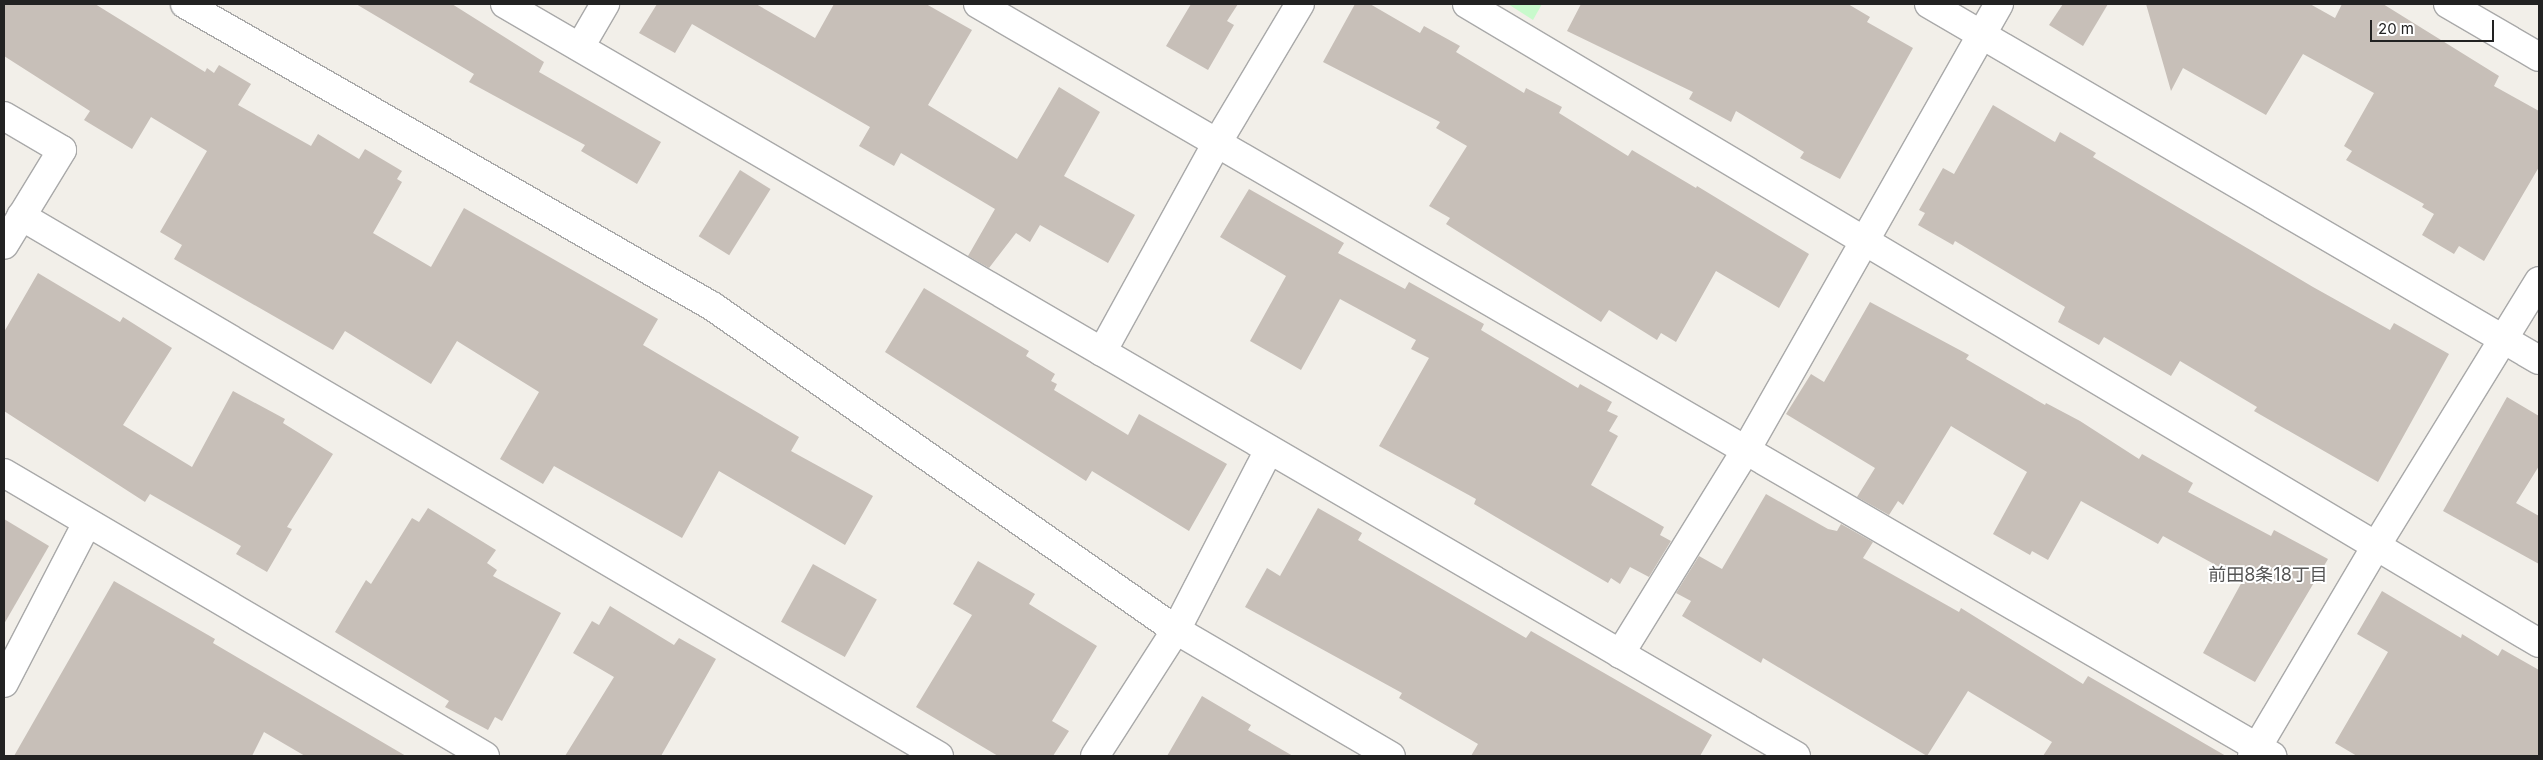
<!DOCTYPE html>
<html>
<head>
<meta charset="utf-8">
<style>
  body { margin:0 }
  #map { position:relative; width:2543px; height:760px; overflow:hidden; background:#f2efe9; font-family:Inter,"Noto Sans JP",sans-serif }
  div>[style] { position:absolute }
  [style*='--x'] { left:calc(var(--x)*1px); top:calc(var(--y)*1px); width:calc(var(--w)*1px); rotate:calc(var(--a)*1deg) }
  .park>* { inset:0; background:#c8facc }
  .building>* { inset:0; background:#c7bfb8; transform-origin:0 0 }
  .roads { filter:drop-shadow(1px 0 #a9a9a9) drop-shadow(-1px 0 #a9a9a9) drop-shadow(0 1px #a9a9a9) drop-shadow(0 -1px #a9a9a9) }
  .street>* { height:28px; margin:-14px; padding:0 14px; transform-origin:14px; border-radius:14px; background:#fff }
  span { translate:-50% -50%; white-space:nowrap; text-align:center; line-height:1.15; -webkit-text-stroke:4px #fff; paint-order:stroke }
  .neighbourhood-label { font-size:18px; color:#555 }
  .frame { position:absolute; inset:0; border:5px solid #222; pointer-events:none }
  .scale { position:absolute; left:2370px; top:20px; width:124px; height:22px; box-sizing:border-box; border:2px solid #222; border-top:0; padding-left:6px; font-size:15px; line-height:18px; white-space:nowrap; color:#222; -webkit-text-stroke:4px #fff; paint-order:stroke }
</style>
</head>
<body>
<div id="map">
  <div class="park">
    <i style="clip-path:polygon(1508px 4px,1542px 4px,1533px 20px)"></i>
  </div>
  <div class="building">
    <i style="clip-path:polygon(4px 4px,95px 4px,205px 72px,207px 68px,214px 73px,219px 65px,251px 84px,238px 105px,311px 146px,318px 134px,359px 159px,365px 149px,402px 171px,397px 179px,402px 182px,373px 233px,431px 267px,464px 208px,658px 319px,643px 345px,799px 437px,791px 451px,873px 496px,845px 545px,719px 471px,682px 538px,554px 466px,543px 484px,500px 459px,539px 392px,457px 341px,431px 384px,345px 331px,333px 350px,174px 259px,182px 245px,160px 232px,207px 151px,151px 117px,132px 149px,84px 120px,90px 111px,4px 56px)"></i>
    <i style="clip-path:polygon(356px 4px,452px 4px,544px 62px,539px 72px,661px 142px,637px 184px,581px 151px,585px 145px,469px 82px,474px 74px)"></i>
    <i style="clip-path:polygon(657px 4px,756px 4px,815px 38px,834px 4px,926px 4px,972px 30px,928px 105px,1017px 159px,1059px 87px,1100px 112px,1064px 176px,1135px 215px,1108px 263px,1040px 225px,1030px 242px,1016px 233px,989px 268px,968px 256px,995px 209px,901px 153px,894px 166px,859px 146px,870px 127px,692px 24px,675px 53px,639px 33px)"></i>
    <i style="clip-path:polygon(1191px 4px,1238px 4px,1227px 21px,1234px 25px,1208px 70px,1166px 46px)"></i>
    <i style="clip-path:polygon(1355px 4px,1370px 4px,1420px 33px,1424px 26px,1460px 46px,1456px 52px,1524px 93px,1526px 88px,1562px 107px,1559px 113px,1628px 156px,1632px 150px,1696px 188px,1697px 186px,1809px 254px,1779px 308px,1716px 271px,1676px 342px,1661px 333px,1657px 340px,1609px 310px,1601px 322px,1446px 224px,1450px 218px,1429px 206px,1467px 146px,1436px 128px,1440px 122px,1323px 62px)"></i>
    <i style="clip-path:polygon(1581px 4px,1848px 4px,1870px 17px,1867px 22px,1913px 48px,1840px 179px,1800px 158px,1804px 152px,1736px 111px,1731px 122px,1689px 99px,1693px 92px,1567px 31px)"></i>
    <i style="clip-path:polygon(2063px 4px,2108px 4px,2083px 46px,2049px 25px)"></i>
    <i style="clip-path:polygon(2146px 4px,2310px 4px,2335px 18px,2342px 4px,2383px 4px,2499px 76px,2494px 86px,2539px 111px,2539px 167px,2484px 261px,2459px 246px,2454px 254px,2422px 235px,2434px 214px,2422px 207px,2424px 204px,2346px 160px,2352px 151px,2344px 146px,2374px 93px,2303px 54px,2266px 115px,2183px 68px,2171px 91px)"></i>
    <i style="clip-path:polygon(1993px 105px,2055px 142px,2060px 132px,2096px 153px,2093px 157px,2313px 287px,2390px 330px,2394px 323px,2449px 354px,2378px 482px,2254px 411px,2257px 407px,2180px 361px,2171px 376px,2104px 337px,2099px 345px,2058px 322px,2065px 307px,1955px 241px,1953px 245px,1918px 225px,1925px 213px,1919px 210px,1943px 168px,1954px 174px)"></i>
    <i style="left:740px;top:170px;width:36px;height:78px;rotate:32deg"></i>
    <i style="clip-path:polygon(1249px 189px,1344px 243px,1338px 253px,1405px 289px,1409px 282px,1484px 324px,1481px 330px,1578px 388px,1580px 384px,1612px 402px,1607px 411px,1618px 416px,1609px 431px,1618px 436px,1591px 485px,1664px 527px,1660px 535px,1671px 541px,1649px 577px,1630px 567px,1620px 584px,1611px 578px,1608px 583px,1474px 504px,1476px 499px,1379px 446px,1429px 358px,1411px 349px,1416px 340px,1340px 299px,1301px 370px,1250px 341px,1286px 276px,1220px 237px)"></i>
    <i style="clip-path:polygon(38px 273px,120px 322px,123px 317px,172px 348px,123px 425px,192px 467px,233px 391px,285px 419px,283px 423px,333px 454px,287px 527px,292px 529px,267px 572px,236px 554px,241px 546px,150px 494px,145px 502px,4px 411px,4px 332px)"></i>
    <i style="clip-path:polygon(924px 288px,1029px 351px,1026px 356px,1055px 374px,1051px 381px,1057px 384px,1054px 390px,1128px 435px,1139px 414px,1227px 464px,1189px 531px,1092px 471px,1086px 481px,885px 352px)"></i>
    <i style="clip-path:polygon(1870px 302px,1969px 355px,1966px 359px,2045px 405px,2046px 403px,2080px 421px,2139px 459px,2142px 454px,2193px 483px,2188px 492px,2271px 536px,2274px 530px,2328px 559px,2255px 682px,2203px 653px,2243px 580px,2163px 536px,2158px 544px,2081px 501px,2048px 560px,2032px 551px,2030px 555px,1993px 534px,2027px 472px,1951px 426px,1903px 505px,1898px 501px,1889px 515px,1857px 497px,1875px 468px,1786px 414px,1811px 374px,1824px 382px)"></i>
    <i style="clip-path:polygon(2507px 397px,2539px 416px,2539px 466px,2516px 503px,2539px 516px,2539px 564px,2443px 511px)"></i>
    <i style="clip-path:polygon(1766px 494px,1828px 529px,1837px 531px,1841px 524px,1873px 542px,1863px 558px,1959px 612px,1961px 608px,2083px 684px,2088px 676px,2226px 756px,2043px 756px,2052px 742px,1968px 691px,1927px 756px,1763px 658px,1761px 663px,1682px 616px,1691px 601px,1676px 593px,1699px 556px,1722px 569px)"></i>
    <i style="clip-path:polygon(428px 508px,496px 550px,487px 563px,497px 570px,493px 576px,561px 613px,502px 721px,495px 717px,488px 730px,445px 707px,449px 701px,335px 632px,366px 580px,371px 584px,412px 518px,419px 522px)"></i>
    <i style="clip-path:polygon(1318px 508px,1362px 533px,1358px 540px,1526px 638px,1531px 631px,1712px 735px,1700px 756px,1471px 756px,1478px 744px,1399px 698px,1402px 693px,1245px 607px,1267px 568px,1280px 576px)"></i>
    <i style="clip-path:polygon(4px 519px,49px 546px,4px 624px)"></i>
    <i style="clip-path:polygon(978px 561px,1035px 594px,1029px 604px,1097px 646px,1052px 721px,1069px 731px,1053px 756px,998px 756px,916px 707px,972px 615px,953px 604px)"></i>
    <i style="left:813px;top:564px;width:73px;height:66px;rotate:29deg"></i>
    <i style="clip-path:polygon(114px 581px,215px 639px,213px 643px,406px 756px,305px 756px,264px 732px,252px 756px,14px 756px)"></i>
    <i style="clip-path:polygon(2382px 591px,2461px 638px,2462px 634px,2498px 656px,2502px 649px,2539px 670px,2539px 756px,2357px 756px,2335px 743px,2388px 652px,2357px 634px)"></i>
    <i style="clip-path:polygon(610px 606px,674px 645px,679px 638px,716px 659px,661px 756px,565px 756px,614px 677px,573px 653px,592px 621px,599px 625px)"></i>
    <i style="clip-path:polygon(1202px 696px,1251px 725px,1248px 730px,1293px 756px,1167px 756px)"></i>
  </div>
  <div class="roads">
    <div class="street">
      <i style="--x:185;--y:4;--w:607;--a:29.82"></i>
      <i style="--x:712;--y:306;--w:566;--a:34.93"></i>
      <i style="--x:1176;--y:630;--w:249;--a:30.4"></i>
      <i style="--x:505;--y:4;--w:1494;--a:30.22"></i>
      <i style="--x:978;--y:4;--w:1497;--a:30.16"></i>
      <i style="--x:1467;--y:4;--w:1248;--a:30.8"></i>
      <i style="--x:1929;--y:4;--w:706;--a:30.27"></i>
      <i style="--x:2448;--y:4;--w:105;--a:30.2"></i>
      <i style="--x:580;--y:47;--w:50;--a:-59.8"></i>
      <i style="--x:4;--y:116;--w:67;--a:30.4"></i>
      <i style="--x:62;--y:150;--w:111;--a:121.4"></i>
      <i style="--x:21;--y:216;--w:1065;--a:30.47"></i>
      <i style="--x:1102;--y:352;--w:239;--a:-61.2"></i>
      <i style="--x:1217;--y:143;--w:162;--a:-59.2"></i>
      <i style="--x:4;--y:473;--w:558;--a:30.47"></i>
      <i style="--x:1620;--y:654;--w:240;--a:-58.3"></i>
      <i style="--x:1746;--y:450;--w:513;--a:-60.44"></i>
      <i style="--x:4;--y:683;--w:180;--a:-62.6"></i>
      <i style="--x:1095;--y:756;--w:150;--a:-57.3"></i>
      <i style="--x:1176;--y:630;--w:203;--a:-62.7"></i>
      <i style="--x:2252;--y:756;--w:244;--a:-59.4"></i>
      <i style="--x:2376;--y:546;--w:311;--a:-58.4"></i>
    </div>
  </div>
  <div class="neighbourhood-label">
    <span style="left:2268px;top:575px">前田8条18丁目</span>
  </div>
  <div class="frame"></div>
  <div class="scale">20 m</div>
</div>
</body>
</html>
